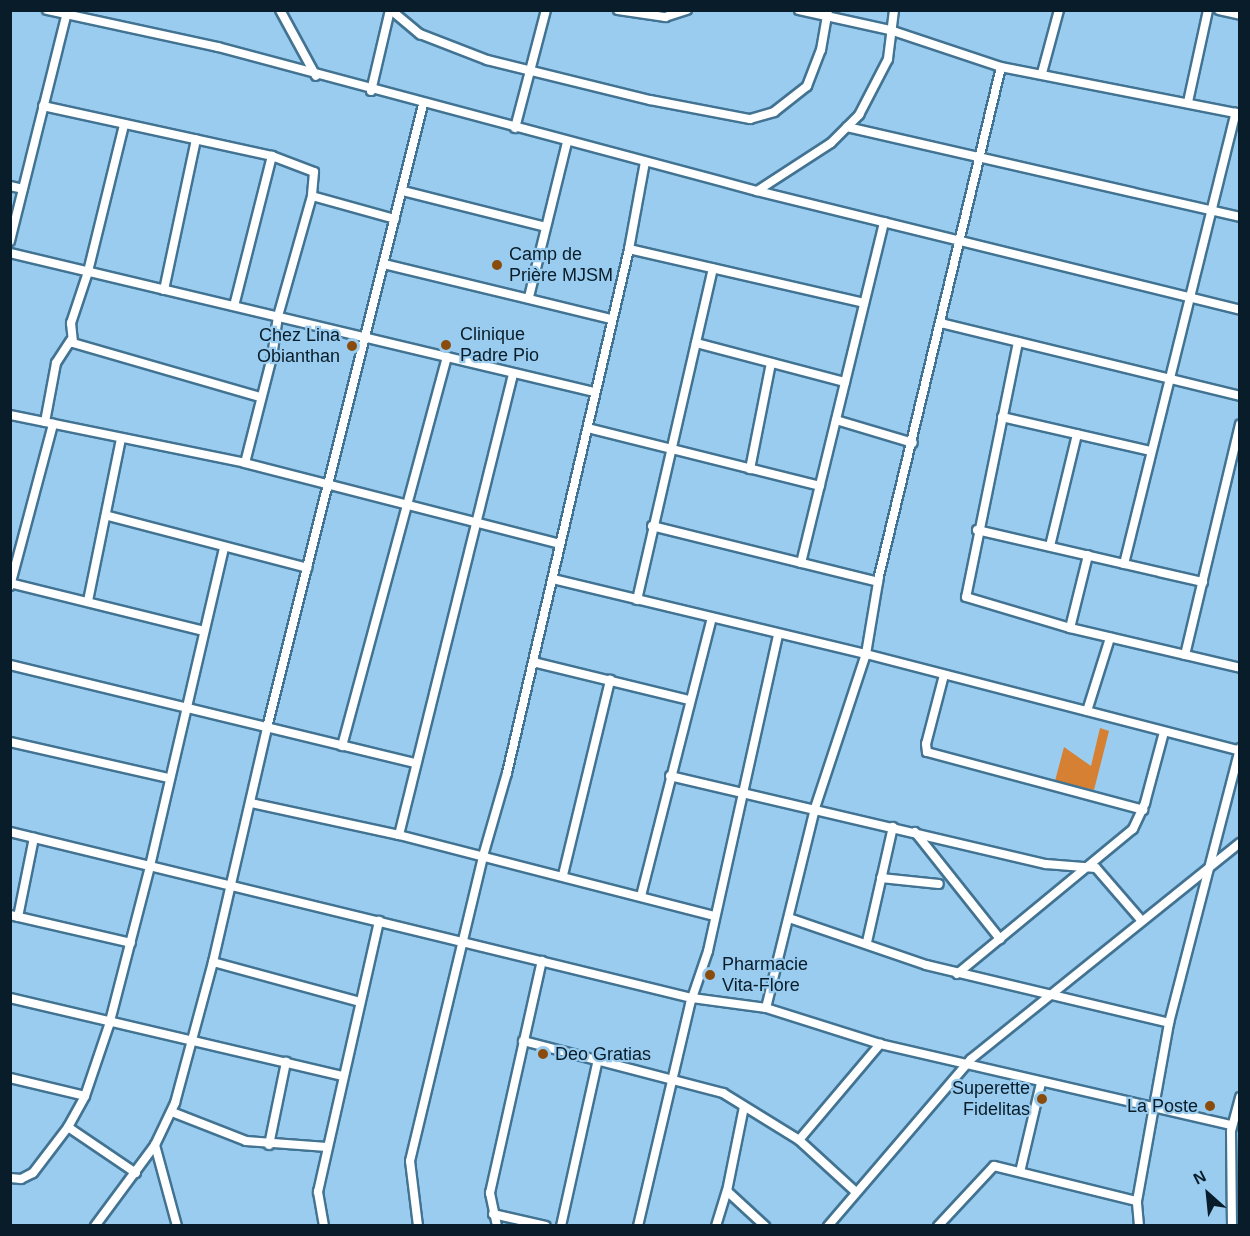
<!DOCTYPE html>
<html>
<head>
<meta charset="utf-8">
<style>
  body { margin:0 }
  #map { position:relative; width:1250px; height:1236px; overflow:hidden; background:#99ccef; font-family:Helvetica,sans-serif }
  div>[style] { position:absolute }
  [style*='--x'] { left:calc(var(--x)*1px); top:calc(var(--y)*1px); width:calc(var(--w)*1px); rotate:calc(var(--a)*1deg) }
  .green>* { inset:0; background:#d58032 }
  .roads { filter:drop-shadow(2px 0 #427392) drop-shadow(-2px 0 #427392) drop-shadow(0 2px #427392) drop-shadow(0 -2px #427392) }
  .minor>* { height:8px; margin:-4px; padding:0 4px; transform-origin:4px; border-radius:4px; background:#fff }
  .dots>* { width:16px; height:16px; translate:-50% -50%; box-sizing:border-box; border:3px solid #99ccef; border-radius:50% }
  span { translate:-50% -50%; white-space:nowrap; text-align:center; line-height:1.15; -webkit-text-stroke:4.5px #99ccef; paint-order:stroke }
  .poi-label { font-size:18px; color:#081c29 }
  .left { translate:0 -50%; text-align:left }
  .right { translate:-100% -50%; text-align:right }
  .frame { position:absolute; inset:0; border:12px solid #081c29; pointer-events:none }
  .north { position:absolute; left:1178px; top:1164px; width:60px; height:60px; -webkit-text-stroke:4px #99ccef; paint-order:stroke; rotate:333deg; font-size:16px; font-weight:700; line-height:24px; text-align:center; color:#081c29 }
  .north::after { content:''; display:block; margin:auto; width:21px; height:27px; background:#081c29; clip-path:polygon(50% 0,100% 100%,50% 72%,0 100%) }
</style>
</head>
<body>
<div id="map">
  <div class="green">
    <i style="clip-path:polygon(1100px 728px,1109px 731px,1094px 790px,1055px 781px,1064px 747px,1091px 766px)"></i>
  </div>
  <div class="roads">
    <div class="minor">
      <i style="--x:47;--y:10;--w:175;--a:12.2"></i>
      <i style="--x:218;--y:47;--w:558;--a:14.96"></i>
      <i style="--x:757;--y:191;--w:88;--a:-33"></i>
      <i style="--x:831;--y:143;--w:40;--a:-45"></i>
      <i style="--x:859;--y:115;--w:63;--a:-62.6"></i>
      <i style="--x:888;--y:59;--w:49;--a:-83"></i>
      <i style="--x:280;--y:10;--w:75;--a:61.4"></i>
      <i style="--x:391;--y:10;--w:38;--a:40"></i>
      <i style="--x:420;--y:34;--w:72;--a:21.2"></i>
      <i style="--x:487;--y:60;--w:168;--a:13.8"></i>
      <i style="--x:650;--y:100;--w:102;--a:10.8"></i>
      <i style="--x:750;--y:119;--w:25;--a:-16"></i>
      <i style="--x:774;--y:112;--w:42;--a:-38.2"></i>
      <i style="--x:807;--y:86;--w:39;--a:-69"></i>
      <i style="--x:821;--y:50;--w:41;--a:-80.1"></i>
      <i style="--x:618;--y:10;--w:48;--a:8.5"></i>
      <i style="--x:665;--y:17;--w:23;--a:-18"></i>
      <i style="--x:799;--y:10;--w:93;--a:12.4"></i>
      <i style="--x:890;--y:30;--w:117;--a:18.4"></i>
      <i style="--x:1001;--y:67;--w:244;--a:11.1"></i>
      <i style="--x:1219;--y:10;--w:22;--a:13"></i>
      <i style="--x:1042;--y:73;--w:65;--a:-74.9"></i>
      <i style="--x:371;--y:91;--w:83;--a:-76.8"></i>
      <i style="--x:1188;--y:102;--w:94;--a:-77.7"></i>
      <i style="--x:43;--y:106;--w:234;--a:12.3"></i>
      <i style="--x:272;--y:156;--w:45;--a:20.9"></i>
      <i style="--x:314;--y:172;--w:24;--a:95"></i>
      <i style="--x:312;--y:196;--w:125;--a:105.8"></i>
      <i style="--x:278;--y:316;--w:41;--a:98.3"></i>
      <i style="--x:272;--y:357;--w:109;--a:104.3"></i>
      <i style="--x:124;--y:125;--w:151;--a:103.8"></i>
      <i style="--x:88;--y:272;--w:54;--a:108.4"></i>
      <i style="--x:71;--y:323;--w:20;--a:84"></i>
      <i style="--x:73;--y:343;--w:195;--a:16.1"></i>
      <i style="--x:847;--y:127;--w:403;--a:12.9"></i>
      <i style="--x:515;--y:128;--w:122;--a:-75.3"></i>
      <i style="--x:10;--y:186;--w:13;--a:13"></i>
      <i style="--x:403;--y:191;--w:147;--a:14.1"></i>
      <i style="--x:757;--y:191;--w:497;--a:13.8"></i>
      <i style="--x:312;--y:196;--w:86;--a:15.5"></i>
      <i style="--x:10;--y:241;--w:236;--a:-76"></i>
      <i style="--x:629;--y:249;--w:241;--a:12.9"></i>
      <i style="--x:10;--y:253;--w:600;--a:13.39"></i>
      <i style="--x:384;--y:264;--w:234;--a:13.6"></i>
      <i style="--x:164;--y:290;--w:154;--a:-78"></i>
      <i style="--x:529;--y:297;--w:160;--a:-76.2"></i>
      <i style="--x:234;--y:306;--w:155;--a:-75.8"></i>
      <i style="--x:941;--y:323;--w:308;--a:13.7"></i>
      <i style="--x:1018;--y:342;--w:260;--a:101.5"></i>
      <i style="--x:966;--y:597;--w:109;--a:16.6"></i>
      <i style="--x:1070;--y:628;--w:175;--a:13.2"></i>
      <i style="--x:696;--y:343;--w:154;--a:14.7"></i>
      <i style="--x:10;--y:415;--w:240;--a:11.5"></i>
      <i style="--x:245;--y:463;--w:325;--a:14.4"></i>
      <i style="--x:1002;--y:417;--w:153;--a:12.9"></i>
      <i style="--x:836;--y:420;--w:80;--a:16.6"></i>
      <i style="--x:45;--y:422;--w:60;--a:-79.4"></i>
      <i style="--x:56;--y:363;--w:27;--a:-57"></i>
      <i style="--x:588;--y:428;--w:239;--a:14"></i>
      <i style="--x:750;--y:469;--w:108;--a:-78.8"></i>
      <i style="--x:108;--y:516;--w:206;--a:14.6"></i>
      <i style="--x:652;--y:526;--w:233;--a:13.9"></i>
      <i style="--x:977;--y:530;--w:232;--a:13"></i>
      <i style="--x:1050;--y:546;--w:115;--a:-76.4"></i>
      <i style="--x:801;--y:563;--w:351;--a:-76.3"></i>
      <i style="--x:1124;--y:564;--w:465;--a:-76.1"></i>
      <i style="--x:553;--y:579;--w:322;--a:13.5"></i>
      <i style="--x:866;--y:654;--w:386;--a:14.5"></i>
      <i style="--x:10;--y:583;--w:200;--a:13.9"></i>
      <i style="--x:10;--y:586;--w:168;--a:-75.1"></i>
      <i style="--x:637;--y:600;--w:340;--a:-77.1"></i>
      <i style="--x:88;--y:601;--w:165;--a:-78.5"></i>
      <i style="--x:1070;--y:628;--w:75;--a:-76.1"></i>
      <i style="--x:1185;--y:655;--w:237;--a:-76.6"></i>
      <i style="--x:533;--y:662;--w:161;--a:13.7"></i>
      <i style="--x:10;--y:665;--w:418;--a:13.6"></i>
      <i style="--x:944;--y:675;--w:71;--a:104.6"></i>
      <i style="--x:926;--y:744;--w:8;--a:83"></i>
      <i style="--x:927;--y:752;--w:224;--a:15"></i>
      <i style="--x:1087;--y:711;--w:77;--a:-72.5"></i>
      <i style="--x:10;--y:742;--w:163;--a:12.8"></i>
      <i style="--x:342;--y:746;--w:403;--a:-74.9"></i>
      <i style="--x:670;--y:776;--w:386;--a:13.2"></i>
      <i style="--x:1046;--y:864;--w:50;--a:4.6"></i>
      <i style="--x:1096;--y:868;--w:69;--a:49.1"></i>
      <i style="--x:251;--y:803;--w:151;--a:12.2"></i>
      <i style="--x:399;--y:835;--w:326;--a:14.4"></i>
      <i style="--x:10;--y:832;--w:702;--a:13.68"></i>
      <i style="--x:692;--y:998;--w:75;--a:7.7"></i>
      <i style="--x:766;--y:1008;--w:120;--a:17.5"></i>
      <i style="--x:880;--y:1044;--w:361;--a:13"></i>
      <i style="--x:915;--y:832;--w:137;--a:51.5"></i>
      <i style="--x:399;--y:835;--w:475;--a:-76.1"></i>
      <i style="--x:563;--y:875;--w:201;--a:-76.4"></i>
      <i style="--x:881;--y:878;--w:58;--a:5.9"></i>
      <i style="--x:641;--y:896;--w:287;--a:-75.7"></i>
      <i style="--x:10;--y:915;--w:124;--a:13"></i>
      <i style="--x:18;--y:917;--w:81;--a:-78.6"></i>
      <i style="--x:789;--y:918;--w:145;--a:18.9"></i>
      <i style="--x:926;--y:965;--w:250;--a:13.4"></i>
      <i style="--x:867;--y:942;--w:118;--a:-77.3"></i>
      <i style="--x:213;--y:962;--w:152;--a:15.2"></i>
      <i style="--x:957;--y:974;--w:228;--a:-39.5"></i>
      <i style="--x:1133;--y:829;--w:29;--a:-65"></i>
      <i style="--x:1145;--y:803;--w:73;--a:-75"></i>
      <i style="--x:10;--y:998;--w:342;--a:13.2"></i>
      <i style="--x:766;--y:1008;--w:206;--a:-76.2"></i>
      <i style="--x:815;--y:808;--w:162;--a:-71.7"></i>
      <i style="--x:866;--y:654;--w:79;--a:-80.5"></i>
      <i style="--x:879;--y:576;--w:523;--a:-76.52"></i>
      <i style="--x:523;--y:1041;--w:207;--a:14.6"></i>
      <i style="--x:723;--y:1093;--w:89;--a:31.7"></i>
      <i style="--x:799;--y:1140;--w:77;--a:42.4"></i>
      <i style="--x:10;--y:1078;--w:77;--a:13.5"></i>
      <i style="--x:172;--y:1112;--w:79;--a:21.4"></i>
      <i style="--x:246;--y:1141;--w:81;--a:4.2"></i>
      <i style="--x:68;--y:1127;--w:82;--a:34.1"></i>
      <i style="--x:799;--y:1140;--w:126;--a:-49.8"></i>
      <i style="--x:269;--y:1145;--w:85;--a:-78.4"></i>
      <i style="--x:1020;--y:1172;--w:91;--a:-76.7"></i>
      <i style="--x:10;--y:1178;--w:11;--a:5"></i>
      <i style="--x:21;--y:1179;--w:13;--a:-27"></i>
      <i style="--x:33;--y:1173;--w:58;--a:-52.7"></i>
      <i style="--x:68;--y:1127;--w:35;--a:-61"></i>
      <i style="--x:85;--y:1096;--w:75;--a:-71.3"></i>
      <i style="--x:109;--y:1025;--w:164;--a:-75.5"></i>
      <i style="--x:150;--y:866;--w:327;--a:-76.9"></i>
      <i style="--x:727;--y:1191;--w:52;--a:42.6"></i>
      <i style="--x:493;--y:1214;--w:54;--a:12.8"></i>
      <i style="--x:95;--y:1226;--w:101;--a:-53.5"></i>
      <i style="--x:177;--y:1226;--w:84;--a:-105.2"></i>
      <i style="--x:155;--y:1145;--w:47;--a:-64.5"></i>
      <i style="--x:175;--y:1103;--w:146;--a:-74.9"></i>
      <i style="--x:213;--y:962;--w:240;--a:-77"></i>
      <i style="--x:267;--y:728;--w:643;--a:-75.96"></i>
      <i style="--x:324;--y:1226;--w:35;--a:-100"></i>
      <i style="--x:318;--y:1192;--w:278;--a:-77.3"></i>
      <i style="--x:418;--y:1226;--w:65;--a:-97"></i>
      <i style="--x:410;--y:1161;--w:314;--a:-76.5"></i>
      <i style="--x:483;--y:856;--w:86;--a:-73.9"></i>
      <i style="--x:507;--y:773;--w:538;--a:-76.89"></i>
      <i style="--x:629;--y:249;--w:88;--a:-79.6"></i>
      <i style="--x:497;--y:1226;--w:34;--a:-102"></i>
      <i style="--x:490;--y:1193;--w:238;--a:-77.4"></i>
      <i style="--x:561;--y:1226;--w:171;--a:-77.5"></i>
      <i style="--x:638;--y:1226;--w:228;--a:-76.8"></i>
      <i style="--x:690;--y:1004;--w:56;--a:-71.2"></i>
      <i style="--x:708;--y:951;--w:324;--a:-77.5"></i>
      <i style="--x:716;--y:1226;--w:37;--a:-73"></i>
      <i style="--x:727;--y:1191;--w:86;--a:-78.6"></i>
      <i style="--x:828;--y:1226;--w:220;--a:-49.4"></i>
      <i style="--x:971;--y:1059;--w:345;--a:-38.8"></i>
      <i style="--x:938;--y:1226;--w:82;--a:-47"></i>
      <i style="--x:994;--y:1166;--w:147;--a:13.8"></i>
      <i style="--x:1139;--y:1226;--w:25;--a:-95"></i>
      <i style="--x:1137;--y:1201;--w:181;--a:-79.8"></i>
      <i style="--x:1169;--y:1023;--w:284;--a:-75.5"></i>
      <i style="--x:1232;--y:1226;--w:95;--a:-90.6"></i>
      <i style="--x:1231;--y:1131;--w:35;--a:-75"></i>
    </div>
  </div>
  <div class="dots">
    <i style="left:497px;top:265px;background:#894c0d"></i>
    <i style="left:446px;top:345px;background:#894c0d"></i>
    <i style="left:352px;top:346px;background:#894c0d"></i>
    <i style="left:710px;top:975px;background:#894c0d"></i>
    <i style="left:543px;top:1054px;background:#894c0d"></i>
    <i style="left:1042px;top:1099px;background:#894c0d"></i>
    <i style="left:1210px;top:1106px;background:#894c0d"></i>
  </div>
  <div class="poi-label">
    <span class="left" style="left:509px;top:265px">Camp de<br>Prière MJSM</span>
    <span class="left" style="left:460px;top:345px">Clinique<br>Padre Pio</span>
    <span class="right" style="left:340px;top:346px">Chez Lina<br>Obianthan</span>
    <span class="left" style="left:722px;top:975px">Pharmacie<br>Vita-Flore</span>
    <span class="left" style="left:555px;top:1054px">Deo Gratias</span>
    <span class="right" style="left:1030px;top:1099px">Superette<br>Fidelitas</span>
    <span class="right" style="left:1198px;top:1106px">La Poste</span>
  </div>
  <div class="frame"></div>
  <div class="north">N</div>
</div>
</body>
</html>
